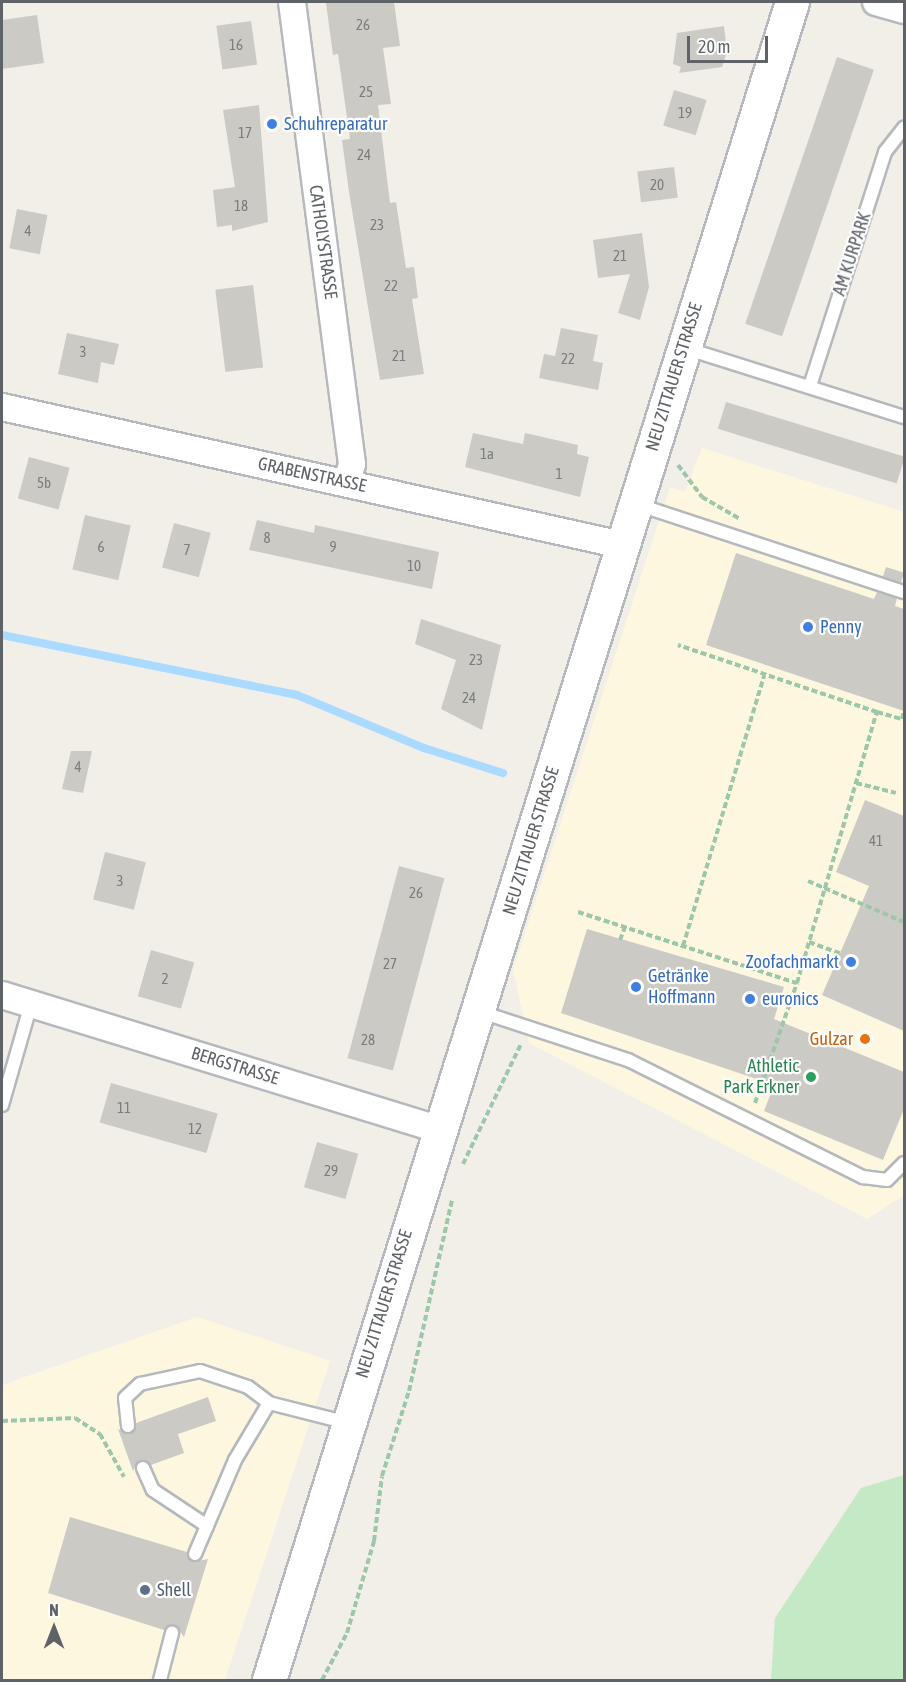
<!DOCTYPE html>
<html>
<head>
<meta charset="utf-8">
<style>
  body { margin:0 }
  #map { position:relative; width:906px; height:1682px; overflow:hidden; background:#f1efe8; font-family:"Asap Condensed",sans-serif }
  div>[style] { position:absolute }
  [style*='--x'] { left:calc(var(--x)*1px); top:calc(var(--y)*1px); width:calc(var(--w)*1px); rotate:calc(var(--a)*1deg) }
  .commercial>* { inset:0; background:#fef7e0 }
  .green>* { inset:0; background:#c5e8c5 }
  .stream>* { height:8px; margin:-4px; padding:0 4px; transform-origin:4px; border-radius:4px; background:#aadaff }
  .building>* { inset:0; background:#cccac5; transform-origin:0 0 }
  .path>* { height:4px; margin-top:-2px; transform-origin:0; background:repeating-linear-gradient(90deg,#9cc7a9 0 6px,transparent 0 9px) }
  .roads { filter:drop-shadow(2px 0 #b5b8bc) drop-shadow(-2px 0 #b5b8bc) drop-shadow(0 2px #b5b8bc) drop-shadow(0 -2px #b5b8bc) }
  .service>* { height:12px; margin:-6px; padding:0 6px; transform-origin:6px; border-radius:6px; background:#fff }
  .minor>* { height:26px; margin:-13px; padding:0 13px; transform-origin:13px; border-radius:13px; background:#fff }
  .secondary>* { height:33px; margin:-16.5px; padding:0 16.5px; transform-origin:16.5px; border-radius:16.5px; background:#fff }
  .dots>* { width:16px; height:16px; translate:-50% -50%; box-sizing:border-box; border:3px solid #fff; border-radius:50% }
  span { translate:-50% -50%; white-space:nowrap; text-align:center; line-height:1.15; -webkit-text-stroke:4.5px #fff; paint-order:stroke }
  .number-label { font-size:15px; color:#7a7d7f }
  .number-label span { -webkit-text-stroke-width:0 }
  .shop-label { font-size:18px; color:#366cbe }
  .left { translate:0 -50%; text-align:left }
  .right { translate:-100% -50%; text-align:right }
  .street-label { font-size:18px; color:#5f6368 }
  .food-label { font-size:18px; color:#c56008 }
  .leisure-label { font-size:18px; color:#27864d }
  .service-label { font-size:18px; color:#4e5e75 }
  .frame { position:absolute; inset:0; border:3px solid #5f6368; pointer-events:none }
  .north { position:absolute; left:24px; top:1598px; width:60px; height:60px; -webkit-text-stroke:4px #fff; paint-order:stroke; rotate:0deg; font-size:16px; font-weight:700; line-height:24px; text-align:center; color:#5f6368 }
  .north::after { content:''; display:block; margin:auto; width:21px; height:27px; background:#5f6368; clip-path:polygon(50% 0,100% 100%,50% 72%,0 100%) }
  .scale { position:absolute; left:687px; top:36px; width:81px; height:27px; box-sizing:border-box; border:3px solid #5f6368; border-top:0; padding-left:8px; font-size:18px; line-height:21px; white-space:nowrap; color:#5f6368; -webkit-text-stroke:4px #fff; paint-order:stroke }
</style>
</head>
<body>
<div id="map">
  <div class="commercial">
    <i style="clip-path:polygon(702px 448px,904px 512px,904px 1195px,867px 1219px,529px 1043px,513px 970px,670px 487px,685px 492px)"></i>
    <i style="clip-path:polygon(197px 1317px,330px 1361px,225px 1680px,2px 1680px,2px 1385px)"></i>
  </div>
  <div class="green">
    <i style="clip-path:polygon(904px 1475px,904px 1680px,771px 1680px,775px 1618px,861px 1488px)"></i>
  </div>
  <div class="stream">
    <i style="--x:2;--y:635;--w:301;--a:11.5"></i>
    <i style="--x:297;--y:695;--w:138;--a:22.7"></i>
    <i style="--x:424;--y:748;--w:83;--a:17.6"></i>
  </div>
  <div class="building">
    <i style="clip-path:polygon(394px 2px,400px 46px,383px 48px,391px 104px,378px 105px,390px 203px,396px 202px,406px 268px,414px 267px,418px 298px,412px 299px,424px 374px,380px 380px,349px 192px,342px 140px,350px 139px,338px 54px,333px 55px,326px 3px)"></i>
    <i style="clip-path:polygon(37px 15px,44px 63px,2px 69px,2px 20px)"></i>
    <i style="left:251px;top:21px;width:44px;height:35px;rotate:82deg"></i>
    <i style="clip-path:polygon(724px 26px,727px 52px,722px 67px,679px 73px,681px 67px,673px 64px,677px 33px)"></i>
    <i style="left:837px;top:57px;width:39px;height:282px;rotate:19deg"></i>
    <i style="left:674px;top:90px;width:34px;height:37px;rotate:17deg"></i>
    <i style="clip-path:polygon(259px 105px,268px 222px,232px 231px,232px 225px,217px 227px,213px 190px,235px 187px,223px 110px)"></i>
    <i style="left:674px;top:167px;width:31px;height:37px;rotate:83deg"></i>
    <i style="left:17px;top:209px;width:31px;height:40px;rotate:11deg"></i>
    <i style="clip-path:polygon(642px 233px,649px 287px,640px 320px,618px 313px,630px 274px,598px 278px,593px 240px)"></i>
    <i style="left:253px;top:285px;width:83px;height:38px;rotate:83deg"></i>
    <i style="clip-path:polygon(561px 328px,598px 335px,593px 361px,603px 363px,598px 390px,539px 378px,544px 354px,555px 356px)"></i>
    <i style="clip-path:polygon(67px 333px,119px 344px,114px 365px,101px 362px,98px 383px,58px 374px)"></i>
    <i style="left:726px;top:402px;width:187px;height:28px;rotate:17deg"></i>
    <i style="clip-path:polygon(473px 433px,523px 444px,525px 433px,578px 445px,577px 454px,589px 457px,580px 497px,465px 467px)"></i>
    <i style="left:29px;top:457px;width:42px;height:43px;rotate:15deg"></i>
    <i style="left:85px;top:515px;width:47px;height:56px;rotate:13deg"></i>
    <i style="clip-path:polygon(257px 520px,314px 533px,315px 525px,439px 552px,432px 589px,249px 550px)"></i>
    <i style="left:174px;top:523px;width:38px;height:46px;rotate:15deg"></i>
    <i style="clip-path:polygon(736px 553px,874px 599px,877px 592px,897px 598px,895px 606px,904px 609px,904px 711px,706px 645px)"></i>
    <i style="left:886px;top:567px;width:19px;height:10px;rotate:18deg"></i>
    <i style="clip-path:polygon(421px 619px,501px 645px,482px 730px,441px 709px,456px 660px,415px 644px)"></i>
    <i style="clip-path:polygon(71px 751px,92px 751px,83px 793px,62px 789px)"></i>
    <i style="clip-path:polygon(865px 800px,904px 816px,904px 1031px,822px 995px,869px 886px,836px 872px)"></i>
    <i style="left:105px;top:852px;width:42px;height:49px;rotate:14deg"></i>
    <i style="left:399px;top:866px;width:47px;height:199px;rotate:15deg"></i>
    <i style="clip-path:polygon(587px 929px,784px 987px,774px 1019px,904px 1072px,904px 1109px,883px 1160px,764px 1111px,774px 1085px,561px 1013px)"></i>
    <i style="left:151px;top:950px;width:45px;height:48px;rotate:16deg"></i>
    <i style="left:111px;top:1083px;width:111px;height:41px;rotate:16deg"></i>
    <i style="left:317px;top:1142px;width:43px;height:47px;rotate:16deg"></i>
    <i style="clip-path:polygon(208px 1397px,216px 1421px,178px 1434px,184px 1453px,151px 1465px,140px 1460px,133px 1471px,118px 1429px,129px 1434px,136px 1423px)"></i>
    <i style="clip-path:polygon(70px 1517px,187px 1552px,192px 1562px,208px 1559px,184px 1637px,175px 1625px,164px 1630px,48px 1593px)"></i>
  </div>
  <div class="path">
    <i style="--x:678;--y:465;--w:40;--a:53"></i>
    <i style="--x:702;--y:497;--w:44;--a:30.1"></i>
    <i style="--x:877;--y:712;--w:26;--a:16"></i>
    <i style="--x:902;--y:719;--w:8;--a:-76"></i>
    <i style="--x:856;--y:783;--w:41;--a:14"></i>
    <i style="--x:808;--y:881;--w:104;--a:23.1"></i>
    <i style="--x:578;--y:912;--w:230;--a:18"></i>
    <i style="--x:797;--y:983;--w:283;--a:-73.6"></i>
    <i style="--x:877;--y:712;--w:210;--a:-161.4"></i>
    <i style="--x:620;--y:940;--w:14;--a:-69"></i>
    <i style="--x:809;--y:942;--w:33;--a:20"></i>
    <i style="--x:683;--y:946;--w:282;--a:-73.3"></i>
    <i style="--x:755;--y:1103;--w:127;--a:-70.7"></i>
    <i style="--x:463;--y:1164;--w:133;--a:-64.2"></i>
    <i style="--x:2;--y:1421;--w:73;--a:-2.4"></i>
    <i style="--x:75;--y:1418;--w:30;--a:33"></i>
    <i style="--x:100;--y:1434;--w:49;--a:60.8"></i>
    <i style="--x:322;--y:1680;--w:53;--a:-62"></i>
    <i style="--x:347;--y:1633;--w:96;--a:-73.6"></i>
    <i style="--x:374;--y:1541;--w:65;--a:-83"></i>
    <i style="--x:382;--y:1476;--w:89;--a:-72.4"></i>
    <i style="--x:409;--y:1391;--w:196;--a:-77.3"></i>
  </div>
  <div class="roads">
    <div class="service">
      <i style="--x:685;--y:348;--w:230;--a:17.5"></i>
      <i style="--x:810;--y:386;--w:246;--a:-72.2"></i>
      <i style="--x:885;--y:152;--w:31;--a:-52"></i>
      <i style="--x:636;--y:504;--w:282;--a:18.2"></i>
      <i style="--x:478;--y:1011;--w:158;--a:18.1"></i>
      <i style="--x:628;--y:1060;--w:263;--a:26.5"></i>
      <i style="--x:863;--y:1177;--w:24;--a:7"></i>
      <i style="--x:887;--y:1180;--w:24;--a:-45"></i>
      <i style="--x:2;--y:1105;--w:105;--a:-74"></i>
      <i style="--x:128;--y:1426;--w:28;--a:-96"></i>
      <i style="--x:125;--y:1398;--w:21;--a:-43"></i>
      <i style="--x:140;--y:1384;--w:61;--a:-12.2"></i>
      <i style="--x:200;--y:1371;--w:51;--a:18.4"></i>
      <i style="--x:248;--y:1387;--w:26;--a:37"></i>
      <i style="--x:269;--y:1403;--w:81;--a:14.2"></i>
      <i style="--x:143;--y:1468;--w:24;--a:66"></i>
      <i style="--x:153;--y:1490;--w:65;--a:33.7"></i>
      <i style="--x:195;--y:1554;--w:102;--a:-66.9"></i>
      <i style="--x:235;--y:1460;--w:66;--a:-59.2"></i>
      <i style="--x:160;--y:1680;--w:49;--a:-75.7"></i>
    </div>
    <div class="minor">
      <i style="--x:292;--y:2;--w:466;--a:82.6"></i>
      <i style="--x:352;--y:464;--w:19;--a:106"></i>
      <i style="--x:876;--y:2;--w:29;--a:16"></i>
      <i style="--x:2;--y:407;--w:635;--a:12.55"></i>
      <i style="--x:2;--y:995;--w:456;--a:17.1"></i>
    </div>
    <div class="secondary">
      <i style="--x:269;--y:1680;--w:1758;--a:-72.69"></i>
    </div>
  </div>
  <div class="dots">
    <i style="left:272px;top:124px;background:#3f7fe0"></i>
    <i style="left:808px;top:627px;background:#3f7fe0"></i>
    <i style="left:851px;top:962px;background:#3f7fe0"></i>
    <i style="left:636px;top:987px;background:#3f7fe0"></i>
    <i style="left:750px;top:999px;background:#3f7fe0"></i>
    <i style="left:865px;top:1039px;background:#e8710a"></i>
    <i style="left:811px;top:1077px;background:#2e9e5b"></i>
    <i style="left:145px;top:1590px;background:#5c6f8a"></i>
  </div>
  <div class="number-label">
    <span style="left:363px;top:25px">26</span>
    <span style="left:236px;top:45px">16</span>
    <span style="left:366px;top:92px">25</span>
    <span style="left:685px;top:113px">19</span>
    <span style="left:245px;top:133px">17</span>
    <span style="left:364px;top:155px">24</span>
    <span style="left:657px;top:185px">20</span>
    <span style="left:241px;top:206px">18</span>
    <span style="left:377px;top:225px">23</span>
    <span style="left:28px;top:231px">4</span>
    <span style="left:620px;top:256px">21</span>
    <span style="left:391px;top:286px">22</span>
    <span style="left:83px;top:352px">3</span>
    <span style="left:399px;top:356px">21</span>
    <span style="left:568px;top:359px">22</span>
    <span style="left:487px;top:454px">1a</span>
    <span style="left:559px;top:474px">1</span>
    <span style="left:44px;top:483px">5b</span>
    <span style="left:267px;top:538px">8</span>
    <span style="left:101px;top:547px">6</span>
    <span style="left:333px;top:547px">9</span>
    <span style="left:187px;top:550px">7</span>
    <span style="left:414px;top:566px">10</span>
    <span style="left:476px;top:660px">23</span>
    <span style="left:469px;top:698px">24</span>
    <span style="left:78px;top:767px">4</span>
    <span style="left:876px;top:841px">41</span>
    <span style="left:120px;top:881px">3</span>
    <span style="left:416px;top:893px">26</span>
    <span style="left:390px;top:964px">27</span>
    <span style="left:165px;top:979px">2</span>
    <span style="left:368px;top:1040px">28</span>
    <span style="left:124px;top:1108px">11</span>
    <span style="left:195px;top:1129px">12</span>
    <span style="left:331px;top:1171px">29</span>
  </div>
  <div class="shop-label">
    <span class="left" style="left:284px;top:124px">Schuhreparatur</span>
    <span class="left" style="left:820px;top:627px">Penny</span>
    <span class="right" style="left:839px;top:962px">Zoofachmarkt</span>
    <span class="left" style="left:648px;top:987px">Getränke<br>Hoffmann</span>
    <span class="left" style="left:762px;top:999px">euronics</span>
  </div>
  <div class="street-label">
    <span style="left:323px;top:242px;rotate:82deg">CATHOLYSTRASSE</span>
    <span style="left:852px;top:254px;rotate:-72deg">AM KURPARK</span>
    <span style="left:674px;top:377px;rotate:-73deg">NEU ZITTAUER STRASSE</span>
    <span style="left:312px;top:475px;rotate:12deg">GRABENSTRASSE</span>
    <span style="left:531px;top:841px;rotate:-73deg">NEU ZITTAUER STRASSE</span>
    <span style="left:235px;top:1066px;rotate:17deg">BERGSTRASSE</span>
    <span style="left:384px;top:1304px;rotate:-73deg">NEU ZITTAUER STRASSE</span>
  </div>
  <div class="food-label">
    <span class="right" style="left:853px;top:1039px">Gulzar</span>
  </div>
  <div class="leisure-label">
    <span class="right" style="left:799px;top:1077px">Athletic<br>Park Erkner</span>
  </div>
  <div class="service-label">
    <span class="left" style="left:157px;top:1590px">Shell</span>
  </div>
  <div class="frame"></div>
  <div class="north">N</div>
  <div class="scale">20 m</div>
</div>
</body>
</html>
